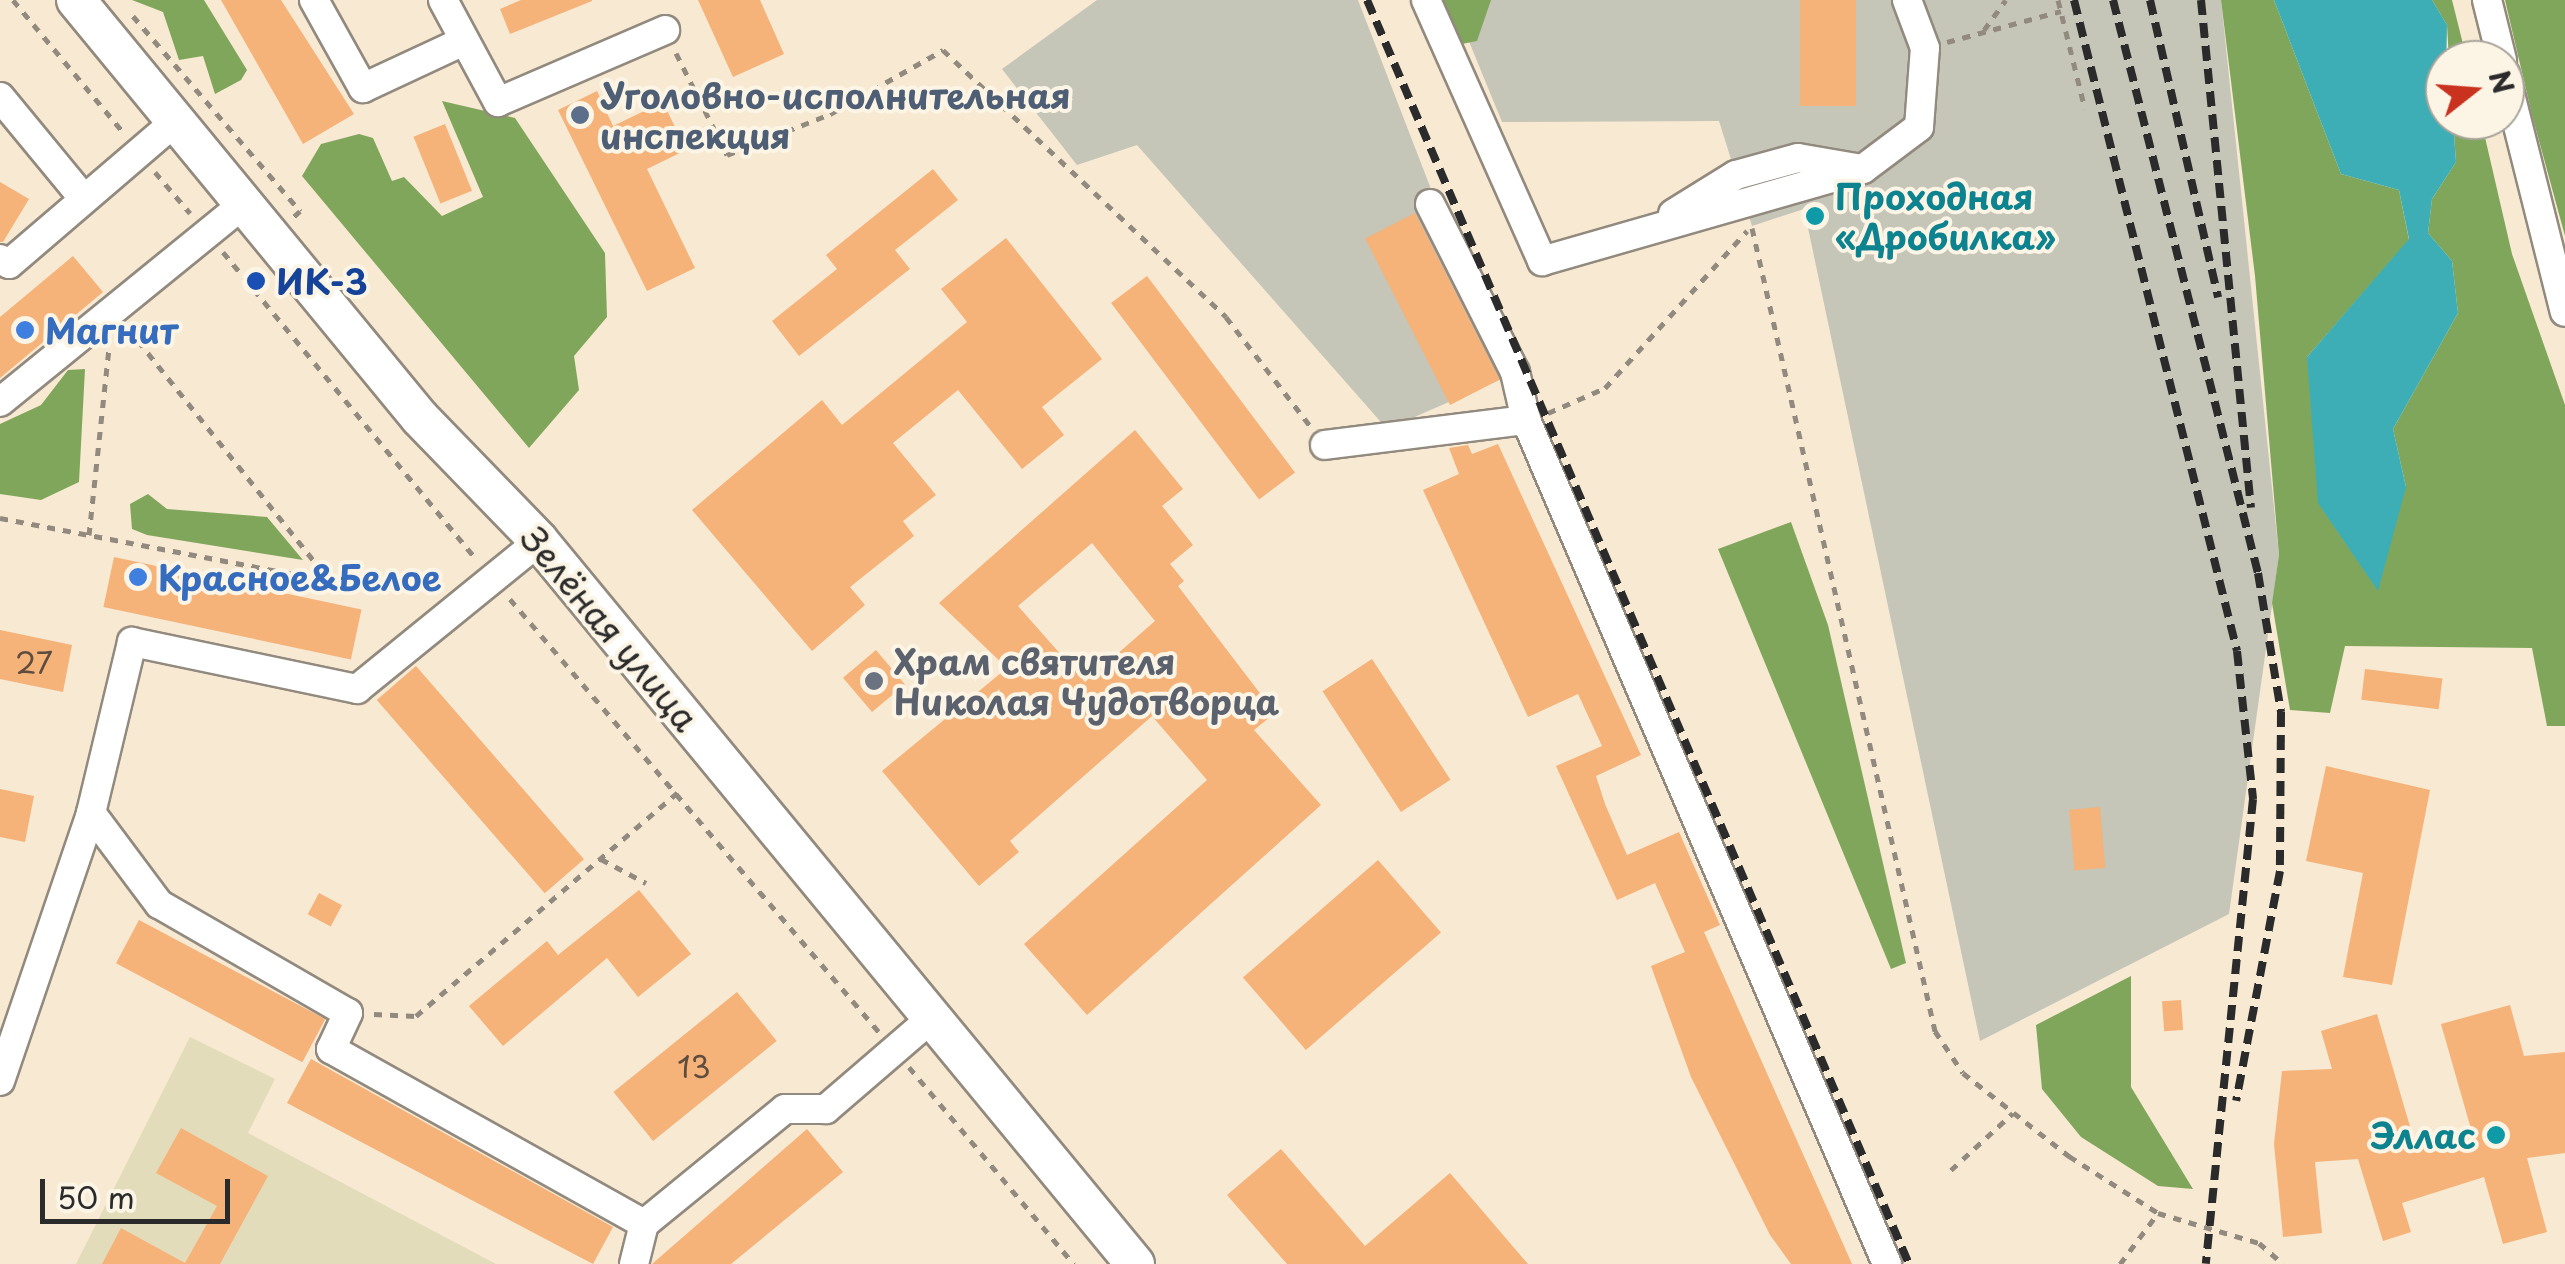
<!DOCTYPE html>
<html>
<head>
<meta charset="utf-8">
<style>
  body { margin:0 }
  #map { position:relative; width:2565px; height:1264px; overflow:hidden; background:#f8e9d2; font-family:"Playpen Sans",sans-serif }
  div>[style] { position:absolute }
  [style*='--x'] { left:calc(var(--x)*1px); top:calc(var(--y)*1px); width:calc(var(--w)*1px); rotate:calc(var(--a)*1deg) }
  .built>* { inset:0; background:#e2dcba }
  .industrial>* { inset:0; background:#c5c5b8 }
  .forest>* { inset:0; background:#80a65c }
  .water>* { inset:0; background:#3daeb5 }
  .building>* { inset:0; background:#f5b279; transform-origin:0 0 }
  .path>* { height:5px; margin-top:-2.5px; transform-origin:0; background:repeating-linear-gradient(90deg,#928a7e 0 8px,transparent 0 16px) }
  .roads { filter:drop-shadow(2px 0 #928a7e) drop-shadow(-2px 0 #928a7e) drop-shadow(0 2px #928a7e) drop-shadow(0 -2px #928a7e) }
  .minor>* { height:28px; margin:-14px; padding:0 14px; transform-origin:14px; border-radius:14px; background:#fff }
  .major>* { height:38px; margin:-19px; padding:0 19px; transform-origin:19px; border-radius:19px; background:#fff }
  .rail>* { height:8px; margin-top:-4px; transform-origin:0; background:repeating-linear-gradient(90deg,#2b2b2b 0 15px,transparent 0 23px) }
  .dots>* { width:28px; height:28px; translate:-50% -50%; box-sizing:border-box; border:5px solid #fcf5e5; border-radius:50% }
  span { translate:-50% -50%; white-space:nowrap; text-align:center; line-height:1.15; -webkit-text-stroke:8px #fcf5e5; paint-order:stroke }
  .number-label { font-size:30px; color:#5e4d3e }
  .number-label span { -webkit-text-stroke-width:0 }
  .service-label { font-size:35px; color:#4e5e75; font-weight:700 }
  .left { translate:0 -50%; text-align:left }
  .culture-label { font-size:35px; color:#0d838f; font-weight:700 }
  .right { translate:-100% -50%; text-align:right }
  .transit-label { font-size:35px; color:#164399; font-weight:700 }
  .shop-label { font-size:35px; color:#366cbe; font-weight:700 }
  .street-label { font-size:35px; color:#2b2b2b }
  .worship-label { font-size:35px; color:#5b616d; font-weight:700 }
  .north { position:absolute; left:2425px; top:40px; width:100px; height:100px; box-sizing:border-box; background:#fcf5e5; border:2px solid #a8a49b; border-radius:50%; rotate:73deg; font-size:28px; font-weight:700; line-height:40px; text-align:center; color:#2b2b2b }
  .north::after { content:''; display:block; margin:auto; width:35px; height:45px; background:#c8321e; clip-path:polygon(50% 0,100% 100%,50% 72%,0 100%) }
  .scale { position:absolute; left:40px; top:1179px; width:190px; height:45px; box-sizing:border-box; border:5px solid #2b2b2b; border-top:0; padding-left:12px; font-size:30px; line-height:35px; white-space:nowrap; color:#2b2b2b; -webkit-text-stroke:8px #fcf5e5; paint-order:stroke }
</style>
</head>
<body>
<div id="map">
  <div class="built">
    <i style="clip-path:polygon(190px 1037px,275px 1079px,248px 1133px,496px 1264px,76px 1264px)"></i>
  </div>
  <div class="industrial">
    <i style="clip-path:polygon(1097px 0,1358px 0,1504px 378px,1387px 429px,1137px 145px,1077px 165px,1002px 69px)"></i>
    <i style="clip-path:polygon(1452px 0,2221px 0,2279px 555px,2229px 914px,1980px 1041px,1804px 209px,1752px 226px,1719px 121px,1502px 122px)"></i>
  </div>
  <div class="forest">
    <i style="clip-path:polygon(132px 0,204px 0,247px 70px,241px 80px,215px 94px,203px 56px,179px 60px,163px 12px)"></i>
    <i style="clip-path:polygon(1443px 0,1491px 0,1477px 41px,1462px 44px)"></i>
    <i style="clip-path:polygon(2221px 0,2274px 0,2341px 174px,2399px 190px,2409px 240px,2307px 357px,2406px 487px,2393px 429px,2458px 313px,2452px 261px,2428px 233px,2432px 199px,2456px 162px,2453px 120px,2481px 120px,2512px 254px,2565px 405px,2565px 726px,2547px 726px,2532px 648px,2345px 646px,2330px 713px,2290px 710px,2272px 603px,2279px 555px,2255px 276px)"></i>
    <i style="clip-path:polygon(2432px 0,2452px 0,2467px 60px,2449px 60px,2447px 25px)"></i>
    <i style="clip-path:polygon(2505px 0,2565px 0,2565px 236px,2532px 115px)"></i>
    <i style="clip-path:polygon(442px 101px,515px 118px,605px 253px,607px 317px,574px 356px,579px 390px,529px 448px,302px 176px,321px 144px,359px 134px,373px 138px,392px 181px,404px 177px,442px 216px,483px 197px)"></i>
    <i style="clip-path:polygon(85px 369px,79px 482px,41px 500px,0 494px,0 424px,41px 405px,68px 370px)"></i>
    <i style="clip-path:polygon(148px 494px,167px 509px,267px 517px,303px 560px,147px 535px,132px 529px,130px 504px)"></i>
    <i style="clip-path:polygon(1791px 522px,1828px 625px,1906px 963px,1891px 969px,1718px 549px)"></i>
    <i style="clip-path:polygon(2131px 976px,2131px 1087px,2193px 1189px,2158px 1186px,2081px 1137px,2042px 1089px,2036px 1025px)"></i>
  </div>
  <div class="water">
    <i style="clip-path:polygon(2274px 0,2432px 0,2447px 25px,2445px 120px,2453px 120px,2456px 162px,2432px 199px,2428px 233px,2452px 261px,2458px 313px,2393px 429px,2406px 487px,2378px 591px,2318px 503px,2307px 357px,2409px 239px,2399px 190px,2341px 174px)"></i>
  </div>
  <div class="building">
    <i style="clip-path:polygon(221px 0,281px 0,354px 114px,303px 144px)"></i>
    <i style="clip-path:polygon(521px 0,592px 0,592px 1px,510px 34px,500px 9px)"></i>
    <i style="clip-path:polygon(698px 0,760px 0,784px 54px,733px 77px)"></i>
    <i style="left:1800px;top:0;width:56px;height:106px"></i>
    <i style="clip-path:polygon(597px 91px,613px 126px,663px 102px,686px 150px,647px 169px,695px 268px,647px 291px,558px 110px)"></i>
    <i style="left:445px;top:124px;width:72px;height:34px;rotate:68deg"></i>
    <i style="clip-path:polygon(933px 169px,958px 200px,895px 250px,910px 269px,799px 356px,772px 321px,837px 269px,826px 255px)"></i>
    <i style="clip-path:polygon(0 182px,29px 199px,3px 242px,0 242px)"></i>
    <i style="left:1415px;top:213px;width:187px;height:56px;rotate:63deg"></i>
    <i style="clip-path:polygon(1006px 238px,1102px 359px,1042px 407px,1064px 435px,1022px 469px,958px 390px,893px 443px,936px 495px,903px 521px,914px 536px,850px 587px,865px 605px,812px 651px,692px 510px,822px 400px,842px 425px,967px 322px,941px 289px)"></i>
    <i style="clip-path:polygon(73px 256px,103px 292px,0 378px,0 317px)"></i>
    <i style="left:1147px;top:276px;width:246px;height:45px;rotate:53deg"></i>
    <i style="clip-path:polygon(evenodd,1135px 430px,1183px 489px,1162px 506px,1193px 545px,1170px 564px,1184px 581px,1178px 586px,1275px 713px,1254px 730px,1321px 805px,1087px 1015px,1024px 944px,1207px 780px,1152px 716px,1010px 841px,1019px 852px,979px 886px,882px 771px,1007px 668px,939px 603px,1135px 430px,1092px 543px,1155px 621px,1085px 682px,1018px 606px,1092px 543px)"></i>
    <i style="clip-path:polygon(1498px 444px,1641px 755px,1596px 776px,1605px 804px,1627px 855px,1679px 832px,1720px 925px,1704px 932px,1852px 1264px,1791px 1264px,1770px 1235px,1691px 1077px,1651px 966px,1685px 952px,1655px 883px,1617px 900px,1556px 766px,1602px 746px,1578px 694px,1528px 717px,1423px 490px,1459px 474px,1449px 448px,1468px 445px,1472px 454px)"></i>
    <i style="left:114px;top:557px;width:253px;height:51px;rotate:12deg"></i>
    <i style="clip-path:polygon(0 630px,72px 645px,63px 692px,0 679px)"></i>
    <i style="left:876px;top:650px;width:45px;height:43px;rotate:50deg"></i>
    <i style="left:1372px;top:659px;width:144px;height:59px;rotate:57deg"></i>
    <i style="left:416px;top:666px;width:256px;height:52px;rotate:49deg"></i>
    <i style="left:2365px;top:669px;width:78px;height:31px;rotate:7deg"></i>
    <i style="clip-path:polygon(2326px 766px,2430px 790px,2392px 985px,2343px 977px,2363px 873px,2306px 861px)"></i>
    <i style="clip-path:polygon(0 789px,34px 796px,25px 842px,0 837px)"></i>
    <i style="left:2100px;top:807px;width:61px;height:31px;rotate:85deg"></i>
    <i style="left:1378px;top:860px;width:96px;height:179px;rotate:49deg"></i>
    <i style="clip-path:polygon(639px 890px,691px 954px,638px 997px,607px 958px,503px 1046px,469px 1006px,547px 941px,558px 955px)"></i>
    <i style="left:319px;top:893px;width:26px;height:24px;rotate:28deg"></i>
    <i style="left:139px;top:920px;width:211px;height:49px;rotate:28deg"></i>
    <i style="left:737px;top:992px;width:63px;height:159px;rotate:51deg"></i>
    <i style="left:2181px;top:1000px;width:30px;height:19px;rotate:86deg"></i>
    <i style="clip-path:polygon(2510px 1005px,2524px 1056px,2565px 1052px,2565px 1153px,2527px 1158px,2547px 1232px,2503px 1244px,2484px 1177px,2402px 1203px,2411px 1232px,2383px 1241px,2358px 1159px,2315px 1162px,2322px 1233px,2283px 1237px,2274px 1144px,2282px 1071px,2332px 1069px,2321px 1031px,2377px 1014px,2416px 1147px,2471px 1129px,2441px 1024px)"></i>
    <i style="clip-path:polygon(311px 1059px,613px 1227px,593px 1264px,287px 1103px)"></i>
    <i style="clip-path:polygon(181px 1128px,268px 1176px,220px 1264px,102px 1264px,121px 1228px,185px 1263px,217px 1206px,156px 1173px)"></i>
    <i style="clip-path:polygon(807px 1129px,843px 1172px,731px 1264px,652px 1264px)"></i>
    <i style="clip-path:polygon(1281px 1149px,1365px 1246px,1450px 1173px,1528px 1264px,1287px 1264px,1227px 1195px)"></i>
  </div>
  <div class="path">
    <i style="--x:13;--y:0;--w:172;--a:50.2"></i>
    <i style="--x:2058;--y:0;--w:112;--a:76.1"></i>
    <i style="--x:133;--y:16;--w:257;--a:49.4"></i>
    <i style="--x:300;--y:211;--w:12;--a:138"></i>
    <i style="--x:1984;--y:30;--w:37;--a:-54"></i>
    <i style="--x:1947;--y:42;--w:118;--a:-15.2"></i>
    <i style="--x:676;--y:53;--w:114;--a:63.4"></i>
    <i style="--x:727;--y:155;--w:111;--a:-21.7"></i>
    <i style="--x:830;--y:114;--w:130;--a:-29.5"></i>
    <i style="--x:943;--y:50;--w:389;--a:43.3"></i>
    <i style="--x:1226;--y:317;--w:139;--a:52.3"></i>
    <i style="--x:155;--y:172;--w:54;--a:49.5"></i>
    <i style="--x:1752;--y:228;--w:824;--a:77.16"></i>
    <i style="--x:1935;--y:1031;--w:50;--a:56.3"></i>
    <i style="--x:1963;--y:1073;--w:135;--a:38.1"></i>
    <i style="--x:2069;--y:1156;--w:106;--a:32.6"></i>
    <i style="--x:2158;--y:1213;--w:105;--a:16.5"></i>
    <i style="--x:2259;--y:1243;--w:32;--a:41"></i>
    <i style="--x:223;--y:252;--w:399;--a:50.5"></i>
    <i style="--x:128;--y:328;--w:322;--a:51.4"></i>
    <i style="--x:1548;--y:413;--w:62;--a:-23.7"></i>
    <i style="--x:1605;--y:388;--w:212;--a:-47.9"></i>
    <i style="--x:0;--y:518;--w:332;--a:10.8"></i>
    <i style="--x:89;--y:535;--w:188;--a:-83.9"></i>
    <i style="--x:510;--y:599;--w:569;--a:49.56"></i>
    <i style="--x:601;--y:859;--w:51;--a:28.1"></i>
    <i style="--x:374;--y:1014;--w:42;--a:2.7"></i>
    <i style="--x:416;--y:1016;--w:345;--a:-40.5"></i>
    <i style="--x:909;--y:1067;--w:257;--a:50.1"></i>
    <i style="--x:1951;--y:1170;--w:84;--a:-42.6"></i>
    <i style="--x:2120;--y:1264;--w:64;--a:-53.3"></i>
  </div>
  <div class="roads">
    <div class="minor">
      <i style="--x:314;--y:0;--w:101;--a:60.9"></i>
      <i style="--x:363;--y:88;--w:111;--a:-25"></i>
      <i style="--x:443;--y:0;--w:116;--a:61.7"></i>
      <i style="--x:498;--y:102;--w:182;--a:-23.3"></i>
      <i style="--x:1426;--y:0;--w:286;--a:66"></i>
      <i style="--x:1542;--y:261;--w:334;--a:-16"></i>
      <i style="--x:1863;--y:169;--w:70;--a:-36.9"></i>
      <i style="--x:1919;--y:127;--w:79;--a:-85.7"></i>
      <i style="--x:1925;--y:48;--w:51;--a:-110.6"></i>
      <i style="--x:2487;--y:0;--w:62;--a:76"></i>
      <i style="--x:2505;--y:74;--w:245;--a:75.9"></i>
      <i style="--x:0;--y:97;--w:132;--a:50.5"></i>
      <i style="--x:1430;--y:204;--w:188;--a:63.2"></i>
      <i style="--x:1515;--y:372;--w:49;--a:77.1"></i>
      <i style="--x:1526;--y:420;--w:918;--a:66.84"></i>
      <i style="--x:1673;--y:214;--w:74;--a:-31.8"></i>
      <i style="--x:1736;--y:175;--w:64;--a:-15.3"></i>
      <i style="--x:1798;--y:158;--w:59;--a:9.8"></i>
      <i style="--x:0;--y:259;--w:10;--a:29"></i>
      <i style="--x:9;--y:264;--w:220;--a:-40.6"></i>
      <i style="--x:0;--y:402;--w:316;--a:-39.1"></i>
      <i style="--x:1325;--y:445;--w:203;--a:-7.1"></i>
      <i style="--x:91;--y:813;--w:114;--a:53.2"></i>
      <i style="--x:159;--y:904;--w:218;--a:30"></i>
      <i style="--x:348;--y:1013;--w:40;--a:115"></i>
      <i style="--x:331;--y:1049;--w:359;--a:29.2"></i>
      <i style="--x:644;--y:1224;--w:182;--a:-39.2"></i>
      <i style="--x:785;--y:1109;--w:41;--a:0"></i>
      <i style="--x:826;--y:1109;--w:141;--a:-40.7"></i>
      <i style="--x:0;--y:1081;--w:283;--a:-71.2"></i>
      <i style="--x:91;--y:813;--w:176;--a:-76.5"></i>
      <i style="--x:132;--y:642;--w:230;--a:11.8"></i>
      <i style="--x:357;--y:689;--w:235;--a:-39.1"></i>
      <i style="--x:634;--y:1264;--w:41;--a:-76"></i>
    </div>
    <div class="major">
      <i style="--x:76;--y:0;--w:541;--a:50.55"></i>
      <i style="--x:420;--y:418;--w:171;--a:45.9"></i>
      <i style="--x:539;--y:541;--w:937;--a:50.5"></i>
    </div>
  </div>
  <div class="rail">
    <i style="--x:1367;--y:0;--w:1375;--a:66.79"></i>
    <i style="--x:2074;--y:0;--w:671;--a:75.94"></i>
    <i style="--x:2237;--y:651;--w:149;--a:83.8"></i>
    <i style="--x:2253;--y:799;--w:467;--a:95.8"></i>
    <i style="--x:2113;--y:0;--w:591;--a:75.8"></i>
    <i style="--x:2258;--y:573;--w:141;--a:80.6"></i>
    <i style="--x:2281;--y:712;--w:159;--a:90.4"></i>
    <i style="--x:2280;--y:871;--w:234;--a:100.8"></i>
    <i style="--x:2150;--y:0;--w:305;--a:77.1"></i>
    <i style="--x:2201;--y:0;--w:510;--a:84.38"></i>
  </div>
  <div class="dots">
    <i style="left:580px;top:115px;background:#5c6f8a"></i>
    <i style="left:1815px;top:216px;background:#0f9aa8"></i>
    <i style="left:256px;top:281px;background:#1a4fb4"></i>
    <i style="left:25px;top:330px;background:#3f7fe0"></i>
    <i style="left:138px;top:577px;background:#3f7fe0"></i>
    <i style="left:874px;top:681px;background:#6b7280"></i>
    <i style="left:2496px;top:1135px;background:#0f9aa8"></i>
  </div>
  <div class="number-label">
    <span style="left:34px;top:662px">27</span>
    <span style="left:694px;top:1066px">13</span>
  </div>
  <div class="service-label">
    <span class="left" style="left:600px;top:115px">Уголовно-исполнительная<br>инспекция</span>
  </div>
  <div class="culture-label">
    <span class="left" style="left:1835px;top:216px">Проходная<br>«Дробилка»</span>
    <span class="right" style="left:2476px;top:1135px">Эллас</span>
  </div>
  <div class="transit-label">
    <span class="left" style="left:276px;top:281px">ИК-3</span>
  </div>
  <div class="shop-label">
    <span class="left" style="left:45px;top:330px">Магнит</span>
    <span class="left" style="left:158px;top:577px">Красное&amp;Белое</span>
  </div>
  <div class="street-label">
    <span style="left:610px;top:628px;rotate:50deg">Зелёная улица</span>
  </div>
  <div class="worship-label">
    <span class="left" style="left:894px;top:681px">Храм святителя<br>Николая Чудотворца</span>
  </div>
  <div class="north">N</div>
  <div class="scale">50 m</div>
</div>
</body>
</html>
